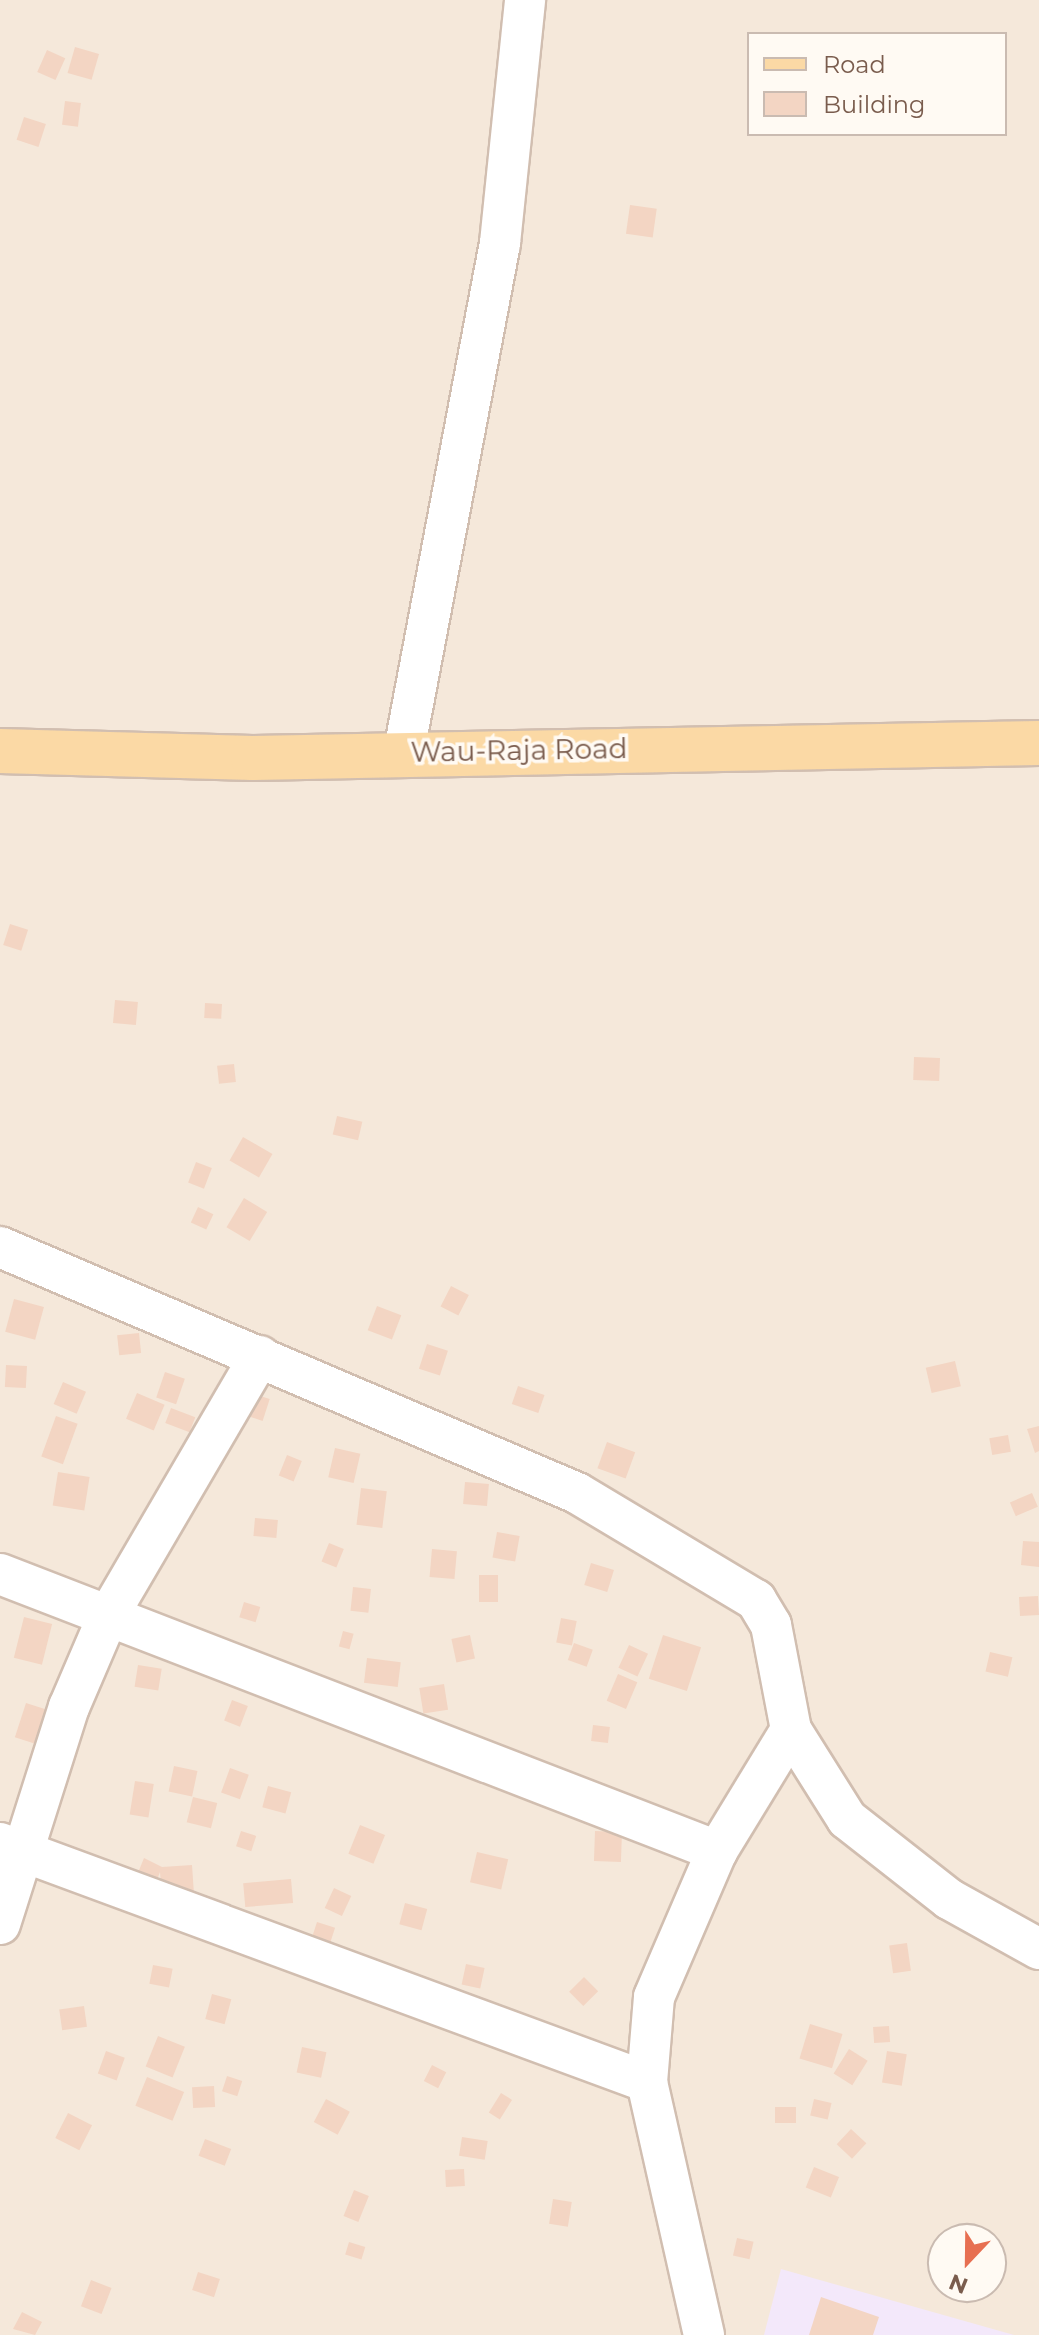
<!DOCTYPE html>
<html>
<head>
<meta charset="utf-8">
<style>
  body { margin:0 }
  #map { position:relative; width:1039px; height:2335px; overflow:hidden; background:#fdf6ec; font-family:Montserrat,sans-serif }
  div>[style] { position:absolute }
  [style*='--x'] { left:calc(var(--x)*1px); top:calc(var(--y)*1px); width:calc(var(--w)*1px); rotate:calc(var(--a)*1deg) }
  .residential>* { inset:0; background:#f5e8da }
  .education>* { inset:0; background:#f3e8fa }
  .building>* { inset:0; background:#f3d5c3; transform-origin:0 0 }
  .roads { filter:drop-shadow(2px 0 #d1beb0) drop-shadow(-2px 0 #d1beb0) drop-shadow(0 2px #d1beb0) drop-shadow(0 -2px #d1beb0) }
  .minor>* { height:40px; margin:-20px; padding:0 20px; transform-origin:20px; border-radius:20px; background:#fff }
  .major>* { height:44px; margin:-22px; padding:0 22px; transform-origin:22px; border-radius:22px; background:#fbd9a5 }
  span { translate:-50% -50%; white-space:nowrap; text-align:center; line-height:1.15; -webkit-text-stroke:7px #fffaf3; paint-order:stroke }
  .street-label { font-size:28px; color:#7a5c4d }
  .legend { position:absolute; left:747px; top:32px; width:260px; height:104px; box-sizing:border-box; background:#fffaf3; border:2px solid #cabbb1; margin:0; padding:10px 14px; list-style:none; font-size:24px; color:#7a5c4d }
  .legend li { display:flex; align-items:center; gap:16px; height:40px }
  .legend b { width:40px; border:2px solid #cabbb1 }
  .north { position:absolute; left:927px; top:2223px; width:80px; height:80px; box-sizing:border-box; background:#fffaf3; border:2px solid #cabbb1; border-radius:50%; rotate:202deg; font-size:22px; font-weight:700; line-height:32px; text-align:center; color:#7a5c4d }
  .north::after { content:''; display:block; margin:auto; width:28px; height:36px; background:#e76f51; clip-path:polygon(50% 0,100% 100%,50% 72%,0 100%) }
</style>
</head>
<body>
<div id="map">
  <div class="residential">
    <i style="clip-path:polygon(evenodd,0 0,1039px 0,1039px 2335px,0 2335px,0 0,749px 34px,1005px 34px,1005px 134px,749px 134px,749px 34px,0 0,943px 2239px,991px 2239px,991px 2287px,943px 2287px,943px 2239px)"></i>
  </div>
  <div class="education">
    <i style="clip-path:polygon(781px 2269px,1014px 2335px,764px 2335px)"></i>
  </div>
  <div class="building">
    <i style="left:75px;top:47px;width:25px;height:27px;rotate:16deg"></i>
    <i style="left:47px;top:50px;width:20px;height:24px;rotate:24deg"></i>
    <i style="left:65px;top:101px;width:16px;height:24px;rotate:7deg"></i>
    <i style="left:24px;top:117px;width:23px;height:24px;rotate:18deg"></i>
    <i style="left:630px;top:205px;width:27px;height:29px;rotate:8deg"></i>
    <i style="left:10px;top:924px;width:19px;height:22px;rotate:18deg"></i>
    <i style="left:115px;top:1000px;width:23px;height:23px;rotate:5deg"></i>
    <i style="left:205px;top:1003px;width:17px;height:15px;rotate:3deg"></i>
    <i style="left:914px;top:1057px;width:26px;height:23px;rotate:2deg"></i>
    <i style="left:234px;top:1064px;width:18px;height:17px;rotate:84deg"></i>
    <i style="left:337px;top:1116px;width:26px;height:19px;rotate:13deg"></i>
    <i style="left:243px;top:1137px;width:34px;height:27px;rotate:30deg"></i>
    <i style="left:196px;top:1162px;width:17px;height:22px;rotate:21deg"></i>
    <i style="left:244px;top:1198px;width:27px;height:34px;rotate:31deg"></i>
    <i style="left:198px;top:1207px;width:17px;height:17px;rotate:25deg"></i>
    <i style="left:451px;top:1286px;width:20px;height:23px;rotate:27deg"></i>
    <i style="left:14px;top:1299px;width:31px;height:34px;rotate:15deg"></i>
    <i style="left:377px;top:1306px;width:26px;height:26px;rotate:21deg"></i>
    <i style="left:139px;top:1333px;width:20px;height:22px;rotate:84deg"></i>
    <i style="left:427px;top:1344px;width:22px;height:26px;rotate:18deg"></i>
    <i style="left:955px;top:1361px;width:26px;height:30px;rotate:77deg"></i>
    <i style="left:6px;top:1365px;width:21px;height:22px;rotate:3deg"></i>
    <i style="left:165px;top:1372px;width:21px;height:27px;rotate:19deg"></i>
    <i style="left:63px;top:1382px;width:25px;height:24px;rotate:23deg"></i>
    <i style="left:518px;top:1386px;width:28px;height:19px;rotate:19deg"></i>
    <i style="left:245px;top:1391px;width:26px;height:23px;rotate:18deg"></i>
    <i style="left:137px;top:1393px;width:30px;height:28px;rotate:23deg"></i>
    <i style="left:171px;top:1408px;width:26px;height:16px;rotate:21deg"></i>
    <i style="left:56px;top:1416px;width:23px;height:43px;rotate:20deg"></i>
    <i style="clip-path:polygon(1039px 1426px,1039px 1451px,1035px 1453px,1027px 1429px)"></i>
    <i style="left:1008px;top:1435px;width:17px;height:19px;rotate:80deg"></i>
    <i style="left:607px;top:1442px;width:30px;height:28px;rotate:20deg"></i>
    <i style="left:335px;top:1448px;width:26px;height:30px;rotate:13deg"></i>
    <i style="left:287px;top:1455px;width:16px;height:22px;rotate:22deg"></i>
    <i style="left:58px;top:1472px;width:32px;height:34px;rotate:9deg"></i>
    <i style="left:465px;top:1482px;width:24px;height:22px;rotate:5deg"></i>
    <i style="left:361px;top:1488px;width:26px;height:37px;rotate:7deg"></i>
    <i style="left:1032px;top:1493px;width:15px;height:24px;rotate:67deg"></i>
    <i style="left:255px;top:1518px;width:23px;height:18px;rotate:5deg"></i>
    <i style="left:497px;top:1532px;width:23px;height:26px;rotate:10deg"></i>
    <i style="clip-path:polygon(1023px 1541px,1039px 1542px,1039px 1567px,1021px 1565px)"></i>
    <i style="left:329px;top:1543px;width:16px;height:20px;rotate:22deg"></i>
    <i style="left:432px;top:1549px;width:25px;height:28px;rotate:5deg"></i>
    <i style="left:591px;top:1563px;width:24px;height:23px;rotate:17deg"></i>
    <i style="left:479px;top:1575px;width:19px;height:27px"></i>
    <i style="left:353px;top:1587px;width:18px;height:24px;rotate:6deg"></i>
    <i style="left:1038px;top:1596px;width:19px;height:19px;rotate:87deg"></i>
    <i style="left:244px;top:1602px;width:17px;height:16px;rotate:17deg"></i>
    <i style="left:24px;top:1617px;width:29px;height:42px;rotate:14deg"></i>
    <i style="left:561px;top:1618px;width:16px;height:25px;rotate:11deg"></i>
    <i style="left:343px;top:1631px;width:11px;height:16px;rotate:15deg"></i>
    <i style="left:470px;top:1635px;width:24px;height:19px;rotate:78deg"></i>
    <i style="left:663px;top:1635px;width:40px;height:46px;rotate:18deg"></i>
    <i style="left:574px;top:1643px;width:20px;height:18px;rotate:20deg"></i>
    <i style="left:629px;top:1645px;width:21px;height:25px;rotate:25deg"></i>
    <i style="left:990px;top:1652px;width:23px;height:20px;rotate:13deg"></i>
    <i style="left:367px;top:1658px;width:34px;height:25px;rotate:7deg"></i>
    <i style="left:138px;top:1665px;width:24px;height:22px;rotate:9deg"></i>
    <i style="left:618px;top:1674px;width:21px;height:29px;rotate:23deg"></i>
    <i style="left:444px;top:1684px;width:26px;height:25px;rotate:81deg"></i>
    <i style="left:232px;top:1700px;width:17px;height:22px;rotate:21deg"></i>
    <i style="left:26px;top:1703px;width:23px;height:36px;rotate:18deg"></i>
    <i style="left:593px;top:1725px;width:17px;height:16px;rotate:7deg"></i>
    <i style="left:174px;top:1766px;width:24px;height:26px;rotate:12deg"></i>
    <i style="left:230px;top:1768px;width:20px;height:26px;rotate:20deg"></i>
    <i style="left:135px;top:1781px;width:19px;height:34px;rotate:9deg"></i>
    <i style="left:268px;top:1786px;width:24px;height:22px;rotate:15deg"></i>
    <i style="left:193px;top:1797px;width:25px;height:26px;rotate:14deg"></i>
    <i style="left:360px;top:1825px;width:27px;height:31px;rotate:22deg"></i>
    <i style="left:241px;top:1831px;width:16px;height:16px;rotate:18deg"></i>
    <i style="left:595px;top:1831px;width:27px;height:30px;rotate:2deg"></i>
    <i style="left:477px;top:1852px;width:32px;height:31px;rotate:13deg"></i>
    <i style="clip-path:polygon(144px 1858px,162px 1867px,192px 1865px,194px 1894px,162px 1896px,160px 1872px,152px 1893px,133px 1885px)"></i>
    <i style="left:291px;top:1879px;width:24px;height:48px;rotate:85deg"></i>
    <i style="left:334px;top:1888px;width:19px;height:22px;rotate:25deg"></i>
    <i style="left:405px;top:1903px;width:23px;height:22px;rotate:15deg"></i>
    <i style="left:317px;top:1922px;width:19px;height:21px;rotate:18deg"></i>
    <i style="left:907px;top:1943px;width:28px;height:18px;rotate:82deg"></i>
    <i style="left:466px;top:1964px;width:19px;height:21px;rotate:12deg"></i>
    <i style="left:153px;top:1965px;width:20px;height:19px;rotate:11deg"></i>
    <i style="left:584px;top:1977px;width:20px;height:21px;rotate:45deg"></i>
    <i style="left:212px;top:1994px;width:20px;height:26px;rotate:15deg"></i>
    <i style="left:84px;top:2006px;width:21px;height:25px;rotate:82deg"></i>
    <i style="left:810px;top:2024px;width:34px;height:36px;rotate:17deg"></i>
    <i style="left:889px;top:2026px;width:16px;height:16px;rotate:86deg"></i>
    <i style="left:158px;top:2036px;width:29px;height:33px;rotate:22deg"></i>
    <i style="left:302px;top:2047px;width:25px;height:26px;rotate:12deg"></i>
    <i style="left:849px;top:2049px;width:22px;height:29px;rotate:32deg"></i>
    <i style="left:106px;top:2051px;width:20px;height:24px;rotate:20deg"></i>
    <i style="left:887px;top:2051px;width:20px;height:32px;rotate:9deg"></i>
    <i style="left:432px;top:2065px;width:16px;height:18px;rotate:27deg"></i>
    <i style="left:227px;top:2076px;width:16px;height:16px;rotate:18deg"></i>
    <i style="left:147px;top:2077px;width:40px;height:31px;rotate:22deg"></i>
    <i style="left:214px;top:2086px;width:21px;height:22px;rotate:87deg"></i>
    <i style="left:501px;top:2093px;width:13px;height:23px;rotate:32deg"></i>
    <i style="left:326px;top:2099px;width:27px;height:26px;rotate:28deg"></i>
    <i style="left:814px;top:2099px;width:18px;height:17px;rotate:13deg"></i>
    <i style="left:796px;top:2107px;width:16px;height:21px;rotate:90deg"></i>
    <i style="left:68px;top:2113px;width:27px;height:28px;rotate:27deg"></i>
    <i style="left:851px;top:2129px;width:21px;height:21px;rotate:43deg"></i>
    <i style="left:462px;top:2137px;width:26px;height:19px;rotate:9deg"></i>
    <i style="left:205px;top:2139px;width:28px;height:18px;rotate:21deg"></i>
    <i style="left:814px;top:2167px;width:27px;height:22px;rotate:22deg"></i>
    <i style="left:464px;top:2169px;width:17px;height:19px;rotate:87deg"></i>
    <i style="left:354px;top:2190px;width:16px;height:28px;rotate:22deg"></i>
    <i style="left:553px;top:2199px;width:19px;height:25px;rotate:9deg"></i>
    <i style="left:737px;top:2238px;width:17px;height:18px;rotate:13deg"></i>
    <i style="left:349px;top:2242px;width:17px;height:13px;rotate:17deg"></i>
    <i style="left:198px;top:2272px;width:23px;height:19px;rotate:18deg"></i>
    <i style="left:91px;top:2280px;width:22px;height:28px;rotate:21deg"></i>
    <i style="clip-path:polygon(821px 2297px,879px 2317px,873px 2335px,809px 2335px)"></i>
    <i style="clip-path:polygon(22px 2312px,42px 2322px,35px 2335px,13px 2329px)"></i>
  </div>
  <div class="roads">
    <div class="minor">
      <i style="--x:404;--y:751;--w:517;--a:-79.3"></i>
      <i style="--x:500;--y:243;--w:244;--a:-84.1"></i>
      <i style="--x:0;--y:1247;--w:627;--a:23.09"></i>
      <i style="--x:577;--y:1493;--w:209;--a:30.9"></i>
      <i style="--x:756;--y:1600;--w:29;--a:59"></i>
      <i style="--x:771;--y:1625;--w:107;--a:79.2"></i>
      <i style="--x:791;--y:1730;--w:105;--a:57.8"></i>
      <i style="--x:847;--y:1819;--w:130;--a:38.1"></i>
      <i style="--x:949;--y:1899;--w:103;--a:29.1"></i>
      <i style="--x:0;--y:1574;--w:769;--a:21.12"></i>
      <i style="--x:0;--y:1843;--w:690;--a:20.27"></i>
      <i style="--x:0;--y:1924;--w:228;--a:-72.4"></i>
      <i style="--x:69;--y:1707;--w:99;--a:-66.8"></i>
      <i style="--x:108;--y:1616;--w:301;--a:-59.7"></i>
      <i style="--x:704;--y:2335;--w:259;--a:-102.7"></i>
      <i style="--x:647;--y:2082;--w:85;--a:-85.3"></i>
      <i style="--x:654;--y:1997;--w:159;--a:-66.7"></i>
      <i style="--x:717;--y:1851;--w:142;--a:-58.6"></i>
    </div>
    <div class="major">
      <i style="--x:0;--y:751;--w:253;--a:1.6"></i>
      <i style="--x:253;--y:758;--w:786;--a:-1.09"></i>
    </div>
  </div>
  <div class="street-label">
    <span style="left:519px;top:750px;rotate:-1deg">Wau-Raja Road</span>
  </div>
  <ul class="legend">
  <li><b style="height:10px;background:#fbd9a5"></b>Road</li>
  <li><b style="height:22px;background:#f3d5c3"></b>Building</li>
  </ul>
  <div class="north">N</div>
</div>
</body>
</html>
